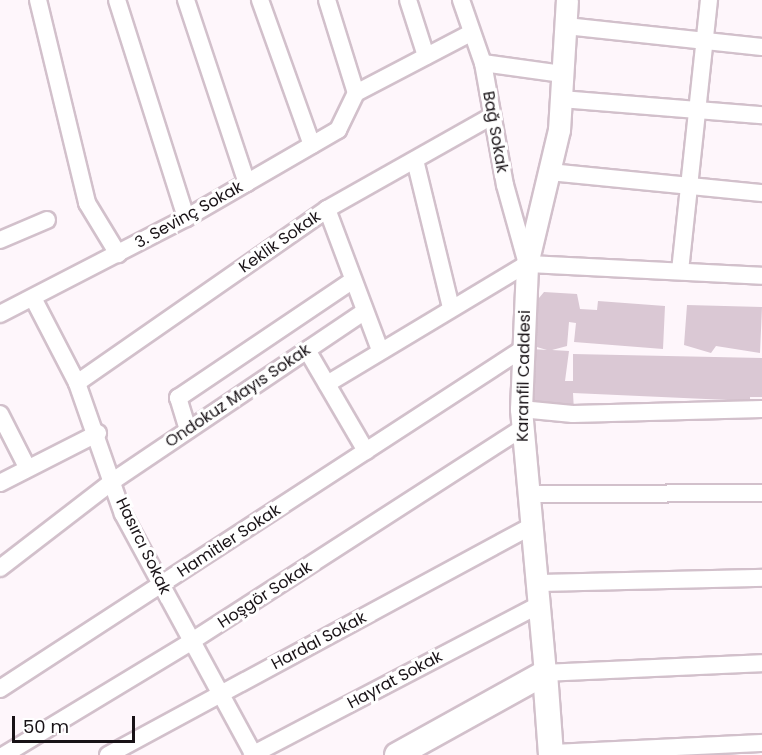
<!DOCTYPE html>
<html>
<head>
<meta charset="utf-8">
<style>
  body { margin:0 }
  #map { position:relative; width:762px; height:755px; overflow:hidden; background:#fef6fb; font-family:Poppins,sans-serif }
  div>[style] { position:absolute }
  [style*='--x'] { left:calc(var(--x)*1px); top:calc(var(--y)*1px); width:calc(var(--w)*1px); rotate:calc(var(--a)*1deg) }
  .building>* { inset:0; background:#dac8d4 }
  .roads { filter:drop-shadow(2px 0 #d2c0cb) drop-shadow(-2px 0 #d2c0cb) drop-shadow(0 2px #d2c0cb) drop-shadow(0 -2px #d2c0cb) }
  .minor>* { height:16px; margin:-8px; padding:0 8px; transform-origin:8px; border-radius:8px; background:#fff }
  .tertiary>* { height:21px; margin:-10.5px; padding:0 10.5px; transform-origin:10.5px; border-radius:10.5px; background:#fff }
  .secondary>* { height:24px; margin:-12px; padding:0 12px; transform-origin:12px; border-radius:12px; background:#fff }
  span { translate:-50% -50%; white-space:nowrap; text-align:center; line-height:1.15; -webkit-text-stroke:6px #fff; paint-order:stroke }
  .street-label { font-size:16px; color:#181216 }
  .scale { position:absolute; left:12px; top:716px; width:123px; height:27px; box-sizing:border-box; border:3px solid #181216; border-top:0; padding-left:8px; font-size:18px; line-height:21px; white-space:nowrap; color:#181216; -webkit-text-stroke:4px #fff; paint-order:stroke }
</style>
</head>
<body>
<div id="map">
  <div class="building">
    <i style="clip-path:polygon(544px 292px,577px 294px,580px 309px,597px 310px,598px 301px,665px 306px,663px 349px,574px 342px,576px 323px,569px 322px,567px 346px,552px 350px,569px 351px,565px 381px,573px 381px,573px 354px,762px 358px,762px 397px,750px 397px,750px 401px,573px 393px,574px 411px,539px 405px,530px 398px,531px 349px,547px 350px,530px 345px,534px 304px)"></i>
    <i style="clip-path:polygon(687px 305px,762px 307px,760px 353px,716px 346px,711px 353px,684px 345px)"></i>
  </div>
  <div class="roads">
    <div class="minor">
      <i style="--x:38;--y:0;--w:209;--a:76.4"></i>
      <i style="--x:87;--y:203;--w:60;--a:58.7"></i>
      <i style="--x:117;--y:0;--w:229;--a:72.4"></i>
      <i style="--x:186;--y:0;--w:193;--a:71.6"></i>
      <i style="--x:260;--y:0;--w:154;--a:70.3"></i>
      <i style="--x:327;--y:0;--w:97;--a:72.7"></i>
      <i style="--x:408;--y:0;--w:59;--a:72.2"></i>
      <i style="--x:461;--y:0;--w:67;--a:70.8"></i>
      <i style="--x:483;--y:63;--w:124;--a:79.8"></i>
      <i style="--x:505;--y:185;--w:82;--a:74.4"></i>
      <i style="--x:566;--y:26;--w:197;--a:6.1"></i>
      <i style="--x:483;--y:63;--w:80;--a:7.9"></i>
      <i style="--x:356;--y:93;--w:130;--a:-27.6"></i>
      <i style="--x:561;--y:99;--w:202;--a:4.6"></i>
      <i style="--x:415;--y:160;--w:152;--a:76.3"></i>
      <i style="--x:550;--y:172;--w:213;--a:5.7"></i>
      <i style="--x:327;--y:209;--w:151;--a:69.4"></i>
      <i style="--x:0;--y:240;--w:51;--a:-23.1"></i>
      <i style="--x:527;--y:264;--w:235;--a:2.9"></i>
      <i style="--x:680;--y:271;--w:273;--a:-83.9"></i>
      <i style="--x:33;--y:298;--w:96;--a:62.6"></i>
      <i style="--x:77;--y:383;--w:139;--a:70.7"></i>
      <i style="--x:123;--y:514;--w:274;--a:61.5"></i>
      <i style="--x:0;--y:314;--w:209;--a:-27.3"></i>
      <i style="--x:186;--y:218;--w:176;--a:-30.1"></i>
      <i style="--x:338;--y:130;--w:41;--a:-64.1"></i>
      <i style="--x:307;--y:350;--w:117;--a:59.7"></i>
      <i style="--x:77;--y:383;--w:305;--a:-34.8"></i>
      <i style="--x:327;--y:209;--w:189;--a:-29.4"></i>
      <i style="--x:327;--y:384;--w:233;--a:-31"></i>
      <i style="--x:521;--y:409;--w:52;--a:5.5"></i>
      <i style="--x:573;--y:414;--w:189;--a:-1.5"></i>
      <i style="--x:0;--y:414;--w:59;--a:63"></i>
      <i style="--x:188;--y:430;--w:34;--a:-107"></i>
      <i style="--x:178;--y:398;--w:211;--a:-34"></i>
      <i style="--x:0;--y:483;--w:110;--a:-27"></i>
      <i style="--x:527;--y:494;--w:235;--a:-0.2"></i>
      <i style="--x:0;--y:568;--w:143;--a:-37.6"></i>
      <i style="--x:113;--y:481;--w:303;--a:-34"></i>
      <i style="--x:537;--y:583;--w:225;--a:-1.3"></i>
      <i style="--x:545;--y:673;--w:217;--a:-2.6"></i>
      <i style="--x:0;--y:689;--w:625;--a:-33.05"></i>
      <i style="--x:551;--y:753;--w:211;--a:-2.7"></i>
      <i style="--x:4;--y:755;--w:220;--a:-31.2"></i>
      <i style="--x:192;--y:641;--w:391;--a:-32.8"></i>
      <i style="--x:108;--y:755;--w:481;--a:-28.4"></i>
      <i style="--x:252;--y:755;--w:324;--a:-27.6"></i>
    </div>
    <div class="tertiary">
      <i style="--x:545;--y:673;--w:265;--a:-95.2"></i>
      <i style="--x:521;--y:409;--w:145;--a:-87.6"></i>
      <i style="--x:527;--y:264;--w:138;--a:-76.6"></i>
      <i style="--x:559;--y:130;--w:130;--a:-86.5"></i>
    </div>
    <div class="secondary">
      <i style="--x:397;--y:755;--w:169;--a:-29"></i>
      <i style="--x:545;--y:673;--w:82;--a:85.8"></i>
    </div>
  </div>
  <div class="street-label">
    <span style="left:495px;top:132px;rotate:80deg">Bağ Sokak</span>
    <span style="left:189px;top:215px;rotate:-29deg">3. Sevinç Sokak</span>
    <span style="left:280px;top:242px;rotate:-35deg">Keklik Sokak</span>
    <span style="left:524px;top:376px;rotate:-89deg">Karanfil Caddesi</span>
    <span style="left:238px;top:396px;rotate:-34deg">Ondokuz Mayıs Sokak</span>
    <span style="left:229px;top:541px;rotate:-33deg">Hamitler Sokak</span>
    <span style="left:143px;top:546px;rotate:64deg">Hasırcı Sokak</span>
    <span style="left:265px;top:595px;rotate:-33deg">Hoşgör Sokak</span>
    <span style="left:319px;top:641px;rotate:-28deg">Hardal Sokak</span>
    <span style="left:395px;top:680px;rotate:-28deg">Hayrat Sokak</span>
  </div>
  <div class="scale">50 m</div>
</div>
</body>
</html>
